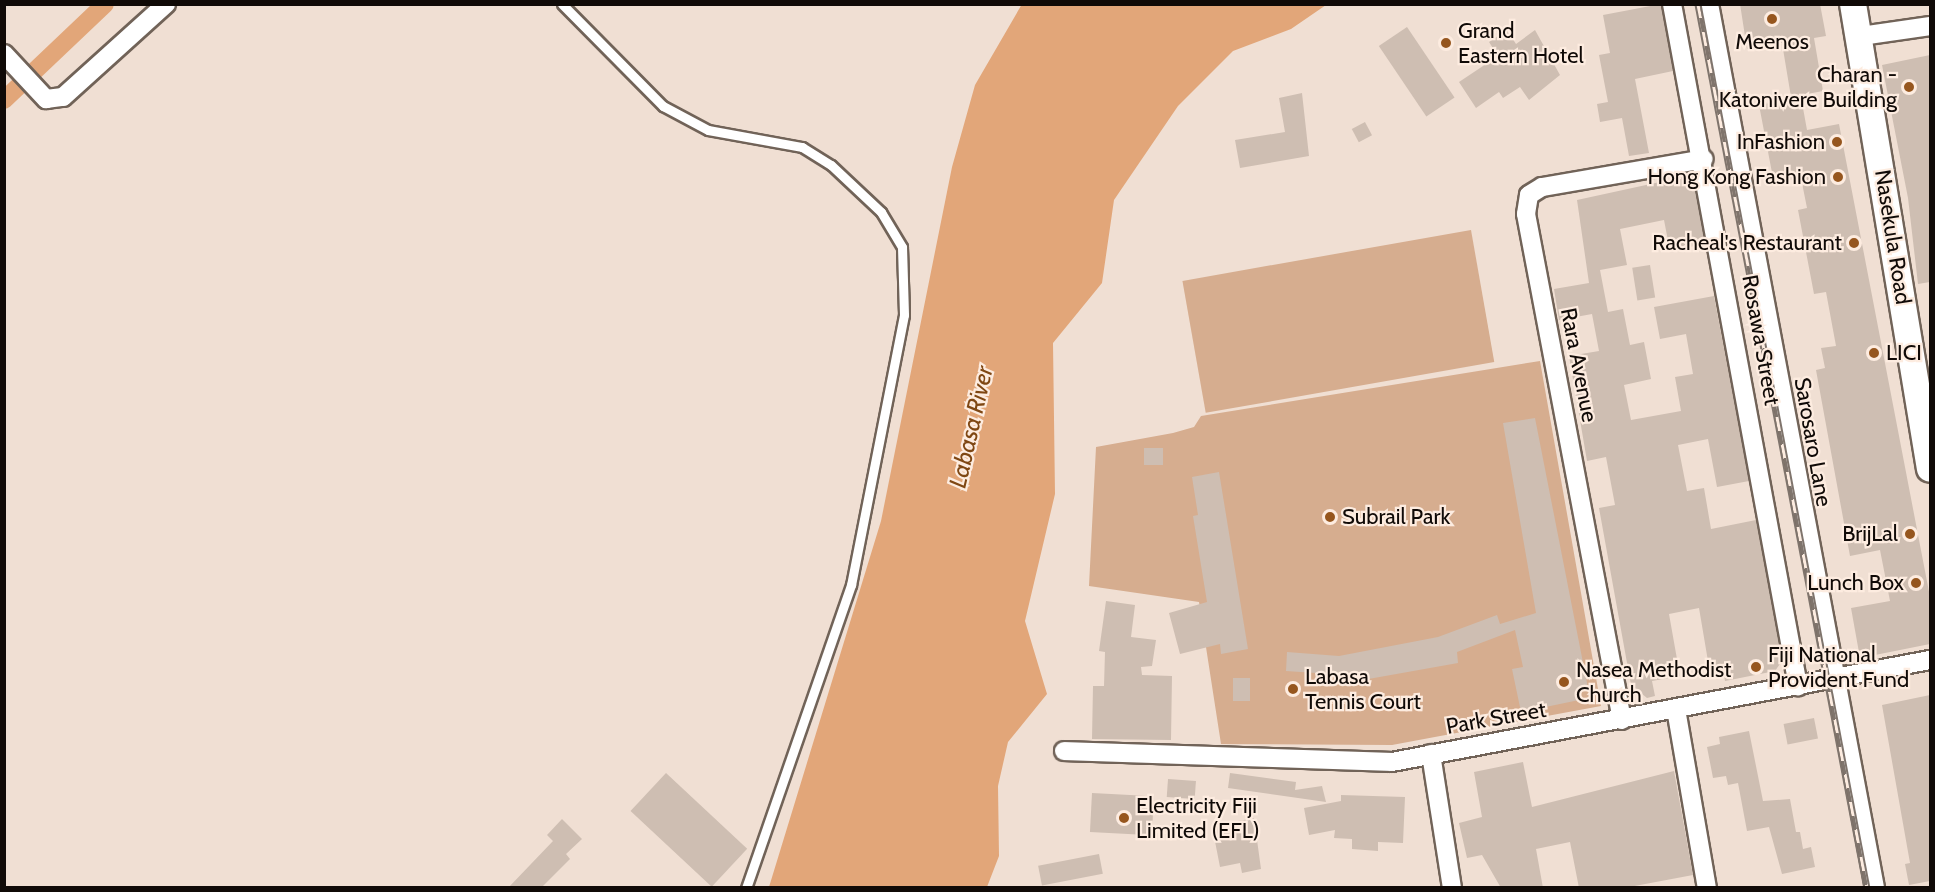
<!DOCTYPE html>
<html>
<head>
<meta charset="utf-8">
<style>
  body { margin:0 }
  #map { position:relative; width:1935px; height:892px; overflow:hidden; background:#f0dfd3; font-family:Cabin,sans-serif }
  div>[style] { position:absolute }
  [style*='--x'] { left:calc(var(--x)*1px); top:calc(var(--y)*1px); width:calc(var(--w)*1px); rotate:calc(var(--a)*1deg) }
  .green>* { inset:0; background:#d6ad8f; transform-origin:0 0 }
  .water>* { inset:0; background:#e2a679 }
  .canal>* { height:18px; margin:-9px; padding:0 9px; transform-origin:9px; border-radius:9px; background:#e2a679 }
  .building>* { inset:0; background:#cebeb2; transform-origin:0 0 }
  .roads { filter:drop-shadow(2px 0 #716358) drop-shadow(-2px 0 #716358) drop-shadow(0 2px #716358) drop-shadow(0 -2px #716358) }
  .service>* { height:9px; margin:-4.5px; padding:0 4.5px; transform-origin:4.5px; border-radius:4.5px; background:#fff }
  .minor>* { height:18px; margin:-9px; padding:0 9px; transform-origin:9px; border-radius:9px; background:#fff }
  .secondary>* { height:26px; margin:-13px; padding:0 13px; transform-origin:13px; border-radius:13px; background:#fff }
  .rail>* { height:7px; margin-top:-3.5px; transform-origin:0; background:repeating-linear-gradient(90deg,#fdece0 0 14px,#7f746c 0 28px); box-sizing:border-box; border-block:2px solid #7f746c }
  .dots>* { width:16px; height:16px; translate:-50% -50%; box-sizing:border-box; border:3px solid #fdece0; border-radius:50% }
  span { translate:-50% -50%; white-space:nowrap; text-align:center; line-height:1.15; -webkit-text-stroke:4.5px #fdece0; paint-order:stroke }
  .poi-label { font-size:22px; color:#100a07 }
  .left { translate:0 -50%; text-align:left }
  .right { translate:-100% -50%; text-align:right }
  .street-label { font-size:22px; color:#100a07 }
  .water-label { font-size:24px; color:#7f4713; font-style:italic }
  .frame { position:absolute; inset:0; border:6px solid #100a07; pointer-events:none }
</style>
</head>
<body>
<div id="map">
  <div class="green">
    <i style="left:1471px;top:230px;width:134px;height:293px;rotate:80deg"></i>
    <i style="clip-path:polygon(1540px 361px,1601px 706px,1392px 745px,1221px 744px,1199px 602px,1089px 586px,1096px 447px,1173px 433px,1194px 427px,1201px 416px)"></i>
  </div>
  <div class="water">
    <i style="clip-path:polygon(1022px 4px,1326px 5px,1291px 29px,1233px 51px,1178px 106px,1114px 200px,1102px 283px,1053px 343px,1055px 494px,1025px 621px,1047px 694px,1008px 742px,998px 786px,999px 856px,987px 887px,769px 887px,881px 521px,952px 167px,975px 85px)"></i>
  </div>
  <div class="canal">
    <i style="--x:4;--y:100;--w:139;--a:-43.5"></i>
  </div>
  <div class="building">
    <i style="clip-path:polygon(1661px 4px,1673px 71px,1635px 79px,1649px 153px,1629px 156px,1622px 118px,1600px 122px,1597px 104px,1608px 102px,1599px 55px,1610px 53px,1603px 15px)"></i>
    <i style="clip-path:polygon(1740px 4px,1820px 4px,1826px 36px,1814px 38px,1823px 91px,1791px 97px,1782px 43px,1747px 49px)"></i>
    <i style="left:1407px;top:27px;width:85px;height:34px;rotate:56deg"></i>
    <i style="clip-path:polygon(1507px 30px,1516px 44px,1535px 30px,1560px 75px,1529px 100px,1520px 87px,1503px 98px,1499px 92px,1476px 108px,1459px 82px,1498px 56px,1489px 42px)"></i>
    <i style="clip-path:polygon(1930px 55px,1930px 282px,1918px 284px,1908px 198px,1882px 65px)"></i>
    <i style="clip-path:polygon(1302px 93px,1309px 156px,1240px 168px,1235px 140px,1285px 132px,1279px 98px)"></i>
    <i style="clip-path:polygon(1801px 97px,1807px 130px,1839px 124px,1930px 597px,1930px 644px,1860px 658px,1851px 608px,1890px 601px,1880px 550px,1850px 556px,1816px 370px,1825px 368px,1821px 348px,1836px 346px,1826px 292px,1814px 294px,1798px 210px,1807px 208px,1801px 178px,1774px 183px,1759px 105px)"></i>
    <i style="left:1365px;top:122px;width:15px;height:15px;rotate:62deg"></i>
    <i style="clip-path:polygon(1692px 175px,1705px 244px,1670px 251px,1664px 220px,1620px 229px,1627px 265px,1600px 270px,1608px 312px,1623px 309px,1630px 345px,1644px 342px,1651px 379px,1624px 385px,1631px 420px,1681px 411px,1675px 377px,1693px 374px,1686px 334px,1660px 339px,1654px 307px,1714px 296px,1749px 481px,1717px 487px,1708px 439px,1678px 445px,1687px 491px,1704px 488px,1711px 529px,1756px 520px,1782px 661px,1775px 671px,1725px 681px,1723px 670px,1710px 673px,1699px 608px,1669px 614px,1680px 676px,1652px 681px,1655px 696px,1647px 698px,1631px 685px,1599px 508px,1615px 505px,1606px 457px,1587px 461px,1569px 356px,1599px 351px,1592px 314px,1559px 320px,1554px 289px,1589px 283px,1577px 200px)"></i>
    <i style="left:1650px;top:265px;width:33px;height:18px;rotate:81deg"></i>
    <i style="clip-path:polygon(1535px 418px,1588px 688px,1577px 690px,1579px 700px,1521px 712px,1512px 669px,1523px 667px,1515px 630px,1457px 652px,1458px 663px,1346px 683px,1346px 675px,1286px 671px,1287px 652px,1339px 656px,1438px 637px,1497px 615px,1500px 624px,1536px 613px,1503px 423px)"></i>
    <i style="left:1144px;top:448px;width:19px;height:17px"></i>
    <i style="clip-path:polygon(1219px 472px,1248px 649px,1221px 654px,1220px 644px,1180px 654px,1169px 613px,1207px 602px,1193px 516px,1198px 515px,1192px 477px)"></i>
    <i style="clip-path:polygon(1106px 601px,1135px 605px,1131px 637px,1156px 640px,1152px 666px,1141px 667px,1142px 675px,1172px 676px,1171px 740px,1092px 739px,1093px 686px,1104px 686px,1105px 652px,1099px 651px)"></i>
    <i style="left:1233px;top:678px;width:17px;height:23px"></i>
    <i style="clip-path:polygon(1930px 695px,1930px 881px,1909px 885px,1905px 864px,1910px 863px,1882px 705px)"></i>
    <i style="left:1814px;top:718px;width:21px;height:31px;rotate:79deg"></i>
    <i style="clip-path:polygon(1749px 731px,1763px 801px,1790px 799px,1796px 832px,1800px 832px,1803px 849px,1811px 847px,1815px 867px,1782px 874px,1769px 827px,1747px 831px,1738px 783px,1728px 785px,1726px 776px,1713px 778px,1707px 747px,1720px 744px,1719px 737px)"></i>
    <i style="clip-path:polygon(1523px 762px,1532px 807px,1674px 771px,1693px 875px,1624px 888px,1579px 888px,1570px 842px,1536px 849px,1543px 888px,1501px 888px,1482px 855px,1467px 858px,1459px 823px,1482px 817px,1474px 772px)"></i>
    <i style="left:666px;top:773px;width:111px;height:52px;rotate:43deg"></i>
    <i style="clip-path:polygon(1230px 773px,1296px 782px,1295px 790px,1322px 786px,1326px 802px,1228px 788px)"></i>
    <i style="left:1168px;top:779px;width:28px;height:18px;rotate:4deg"></i>
    <i style="left:1092px;top:793px;width:62px;height:39px;rotate:3deg"></i>
    <i style="clip-path:polygon(1341px 795px,1405px 797px,1403px 843px,1378px 842px,1378px 851px,1352px 849px,1352px 839px,1334px 838px,1335px 830px,1309px 835px,1304px 808px,1341px 801px)"></i>
    <i style="clip-path:polygon(1254px 818px,1261px 869px,1242px 873px,1240px 863px,1220px 867px,1212px 826px)"></i>
    <i style="clip-path:polygon(562px 819px,582px 839px,566px 854px,570px 859px,541px 888px,508px 888px,553px 841px,547px 835px)"></i>
    <i style="left:1099px;top:854px;width:20px;height:62px;rotate:79deg"></i>
  </div>
  <div class="roads">
    <div class="service">
      <i style="--x:562;--y:4;--w:144;--a:45.3"></i>
      <i style="--x:663;--y:106;--w:51;--a:28.1"></i>
      <i style="--x:708;--y:130;--w:96;--a:10.3"></i>
      <i style="--x:802;--y:147;--w:34;--a:32"></i>
      <i style="--x:831;--y:165;--w:69;--a:43.2"></i>
      <i style="--x:881;--y:212;--w:41;--a:59"></i>
      <i style="--x:902;--y:247;--w:68;--a:88.3"></i>
      <i style="--x:904;--y:315;--w:275;--a:101.1"></i>
      <i style="--x:851;--y:585;--w:321;--a:109.1"></i>
    </div>
    <div class="minor">
      <i style="--x:1672;--y:4;--w:694;--a:79.53"></i>
      <i style="--x:1709;--y:4;--w:899;--a:79.36"></i>
      <i style="--x:1861;--y:36;--w:70;--a:-8.2"></i>
      <i style="--x:4;--y:54;--w:62;--a:47"></i>
      <i style="--x:46;--y:99;--w:17;--a:-7"></i>
      <i style="--x:63;--y:97;--w:139;--a:-42.1"></i>
      <i style="--x:1676;--y:709;--w:182;--a:80.2"></i>
      <i style="--x:1622;--y:720;--w:515;--a:-100.74"></i>
      <i style="--x:1526;--y:214;--w:19;--a:-81"></i>
      <i style="--x:1529;--y:195;--w:15;--a:-32"></i>
      <i style="--x:1542;--y:187;--w:164;--a:-9.8"></i>
      <i style="--x:1064;--y:751;--w:328;--a:1.9"></i>
      <i style="--x:1392;--y:762;--w:548;--a:-10.74"></i>
      <i style="--x:1431;--y:754;--w:136;--a:81.1"></i>
    </div>
    <div class="secondary">
      <i style="--x:1853;--y:4;--w:471;--a:80.6"></i>
    </div>
  </div>
  <div class="rail">
    <i style="--x:1698;--y:4;--w:900;--a:79.18"></i>
  </div>
  <div class="dots">
    <i style="left:1772px;top:19px;background:#96561e"></i>
    <i style="left:1446px;top:43px;background:#96561e"></i>
    <i style="left:1909px;top:87px;background:#96561e"></i>
    <i style="left:1837px;top:142px;background:#96561e"></i>
    <i style="left:1838px;top:177px;background:#96561e"></i>
    <i style="left:1854px;top:243px;background:#96561e"></i>
    <i style="left:1874px;top:353px;background:#96561e"></i>
    <i style="left:1330px;top:517px;background:#96561e"></i>
    <i style="left:1910px;top:534px;background:#96561e"></i>
    <i style="left:1916px;top:583px;background:#96561e"></i>
    <i style="left:1756px;top:667px;background:#96561e"></i>
    <i style="left:1564px;top:682px;background:#96561e"></i>
    <i style="left:1293px;top:689px;background:#96561e"></i>
    <i style="left:1124px;top:818px;background:#96561e"></i>
  </div>
  <div class="poi-label">
    <span class="left" style="left:1458px;top:43px">Grand<br>Eastern Hotel</span>
    <span style="left:1772px;top:42px">Meenos</span>
    <span class="right" style="left:1897px;top:87px">Charan -<br>Katonivere Building</span>
    <span class="right" style="left:1825px;top:142px">InFashion</span>
    <span class="right" style="left:1826px;top:177px">Hong Kong Fashion</span>
    <span class="right" style="left:1842px;top:243px">Racheal's Restaurant</span>
    <span class="left" style="left:1886px;top:353px">LICI</span>
    <span class="left" style="left:1342px;top:517px">Subrail Park</span>
    <span class="right" style="left:1898px;top:534px">BrijLal</span>
    <span class="right" style="left:1904px;top:583px">Lunch Box</span>
    <span class="left" style="left:1768px;top:667px">Fiji National<br>Provident Fund</span>
    <span class="left" style="left:1576px;top:682px">Nasea Methodist<br>Church</span>
    <span class="left" style="left:1305px;top:689px">Labasa<br>Tennis Court</span>
    <span class="left" style="left:1136px;top:818px">Electricity Fiji<br>Limited (EFL)</span>
  </div>
  <div class="street-label">
    <span style="left:1893px;top:237px;rotate:81deg">Nasekula Road</span>
    <span style="left:1761px;top:340px;rotate:80deg">Rosawa Street</span>
    <span style="left:1579px;top:365px;rotate:79deg">Rara Avenue</span>
    <span style="left:1813px;top:442px;rotate:80deg">Sarosaro Lane</span>
    <span style="left:1496px;top:718px;rotate:-10deg">Park Street</span>
  </div>
  <div class="water-label">
    <span style="left:971px;top:427px;rotate:-77deg">Labasa River</span>
  </div>
  <div class="frame"></div>
</div>
</body>
</html>
